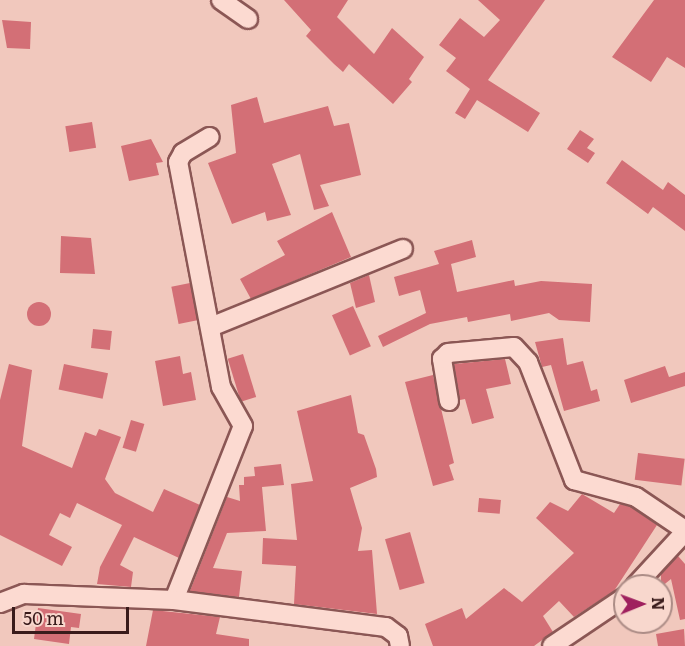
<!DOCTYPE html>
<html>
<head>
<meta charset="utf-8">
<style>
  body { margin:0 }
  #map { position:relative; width:685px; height:646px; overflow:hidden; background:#f1c8bd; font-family:Literata,serif }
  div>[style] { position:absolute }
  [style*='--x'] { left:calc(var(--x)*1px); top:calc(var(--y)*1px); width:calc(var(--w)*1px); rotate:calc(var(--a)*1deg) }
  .building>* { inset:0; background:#d36f76; transform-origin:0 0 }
  .round { border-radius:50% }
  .roads { filter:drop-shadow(2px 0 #8b5755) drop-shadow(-2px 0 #8b5755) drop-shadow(0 2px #8b5755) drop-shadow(0 -2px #8b5755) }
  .minor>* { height:18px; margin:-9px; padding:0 9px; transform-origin:9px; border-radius:9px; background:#fcdad1 }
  span { translate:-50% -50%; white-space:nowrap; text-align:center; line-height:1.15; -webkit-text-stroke:4.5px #f8d7cd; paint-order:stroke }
  .north { position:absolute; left:613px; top:574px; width:60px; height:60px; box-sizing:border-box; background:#f8d7cd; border:2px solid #ac8c86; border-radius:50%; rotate:89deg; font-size:16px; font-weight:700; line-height:24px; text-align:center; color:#391b1b }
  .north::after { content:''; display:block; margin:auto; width:21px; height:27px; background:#9f205e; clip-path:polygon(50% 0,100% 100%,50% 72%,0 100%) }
  .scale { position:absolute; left:12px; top:607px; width:117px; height:27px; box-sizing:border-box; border:3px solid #391b1b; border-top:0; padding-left:8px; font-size:18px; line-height:21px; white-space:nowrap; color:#391b1b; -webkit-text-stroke:4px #f8d7cd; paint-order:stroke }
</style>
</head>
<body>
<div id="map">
  <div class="building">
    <i style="clip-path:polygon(284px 0,348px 0,337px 17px,374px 54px,392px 28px,424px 57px,409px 79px,412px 82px,393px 104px,349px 64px,343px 72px,334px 64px,306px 36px,311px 30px)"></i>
    <i style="clip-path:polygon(478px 0,545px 0,488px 80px,540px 113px,528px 132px,477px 100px,465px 119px,455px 113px,470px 89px,446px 71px,456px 58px,439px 45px,460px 18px,484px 37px,500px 20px)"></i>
    <i style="clip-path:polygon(654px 0,685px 0,685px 68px,667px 57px,651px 82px,612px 57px)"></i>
    <i style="clip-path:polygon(2px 20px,31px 22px,30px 49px,7px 48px)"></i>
    <i style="clip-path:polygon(257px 97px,264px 123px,328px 106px,334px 126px,349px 123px,361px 175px,320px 185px,329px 206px,314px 210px,300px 154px,272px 164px,291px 215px,267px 221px,265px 212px,232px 224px,208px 163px,236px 153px,231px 105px)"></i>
    <i style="left:92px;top:122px;width:26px;height:27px;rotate:81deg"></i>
    <i style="clip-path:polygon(580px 130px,594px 139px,587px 148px,595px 153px,588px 163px,567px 149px)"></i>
    <i style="clip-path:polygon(151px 139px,163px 162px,156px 163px,159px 175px,129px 181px,121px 146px)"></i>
    <i style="clip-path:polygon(622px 160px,663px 190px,668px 182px,685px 195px,685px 231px,653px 207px,648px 214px,606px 183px)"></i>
    <i style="clip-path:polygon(332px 212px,351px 257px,251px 299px,240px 279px,285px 255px,277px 241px)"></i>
    <i style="clip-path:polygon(61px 236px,91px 238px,95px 274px,60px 273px)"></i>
    <i style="clip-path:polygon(472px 240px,476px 257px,451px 264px,457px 292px,514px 280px,515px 286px,541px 281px,592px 284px,590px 322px,559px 320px,549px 313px,511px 321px,510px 314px,468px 322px,467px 317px,430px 324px,383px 347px,378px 336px,426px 313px,420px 290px,399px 296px,394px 277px,439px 264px,434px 251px)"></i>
    <i style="clip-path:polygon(369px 275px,375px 302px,356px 308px,350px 283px)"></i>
    <i style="left:190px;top:283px;width:38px;height:19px;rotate:79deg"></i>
    <i class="round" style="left:27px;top:302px;width:24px;height:24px"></i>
    <i style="left:353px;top:306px;width:44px;height:23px;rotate:66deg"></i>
    <i style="left:93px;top:329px;width:19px;height:19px;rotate:6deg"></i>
    <i style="clip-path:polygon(563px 338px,567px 365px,583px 361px,591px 391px,597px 389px,600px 401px,564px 411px,551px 365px,542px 367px,535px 342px)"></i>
    <i style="left:243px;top:354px;width:45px;height:16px;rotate:73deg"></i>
    <i style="clip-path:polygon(180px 356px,183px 374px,191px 372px,196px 400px,163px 406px,155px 361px)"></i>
    <i style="clip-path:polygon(505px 359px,511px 384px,486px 389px,494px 418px,472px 424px,465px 399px,460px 400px,454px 364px)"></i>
    <i style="clip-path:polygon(9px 364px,32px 370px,22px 446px,72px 468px,85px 432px,96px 436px,99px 429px,121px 437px,105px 479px,115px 493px,153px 512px,164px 489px,200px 505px,179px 558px,134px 537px,120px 565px,133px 572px,131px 587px,97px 584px,100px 567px,122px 525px,77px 503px,70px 518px,60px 513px,49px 535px,72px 547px,62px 566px,0 535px,0 400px)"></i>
    <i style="left:64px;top:364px;width:45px;height:26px;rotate:12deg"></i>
    <i style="clip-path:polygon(665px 366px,669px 377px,685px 372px,685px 386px,631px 403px,624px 380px)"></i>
    <i style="clip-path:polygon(433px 375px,454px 463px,449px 465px,454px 480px,433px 486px,405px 382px)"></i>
    <i style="clip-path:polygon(351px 395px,358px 433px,364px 435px,376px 469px,377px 477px,350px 488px,362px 528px,358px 551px,372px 550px,377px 614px,294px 604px,296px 566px,262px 564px,263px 538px,297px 540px,291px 484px,313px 481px,297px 411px)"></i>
    <i style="left:131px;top:420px;width:14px;height:29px;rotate:17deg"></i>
    <i style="left:638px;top:453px;width:47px;height:27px;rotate:7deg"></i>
    <i style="clip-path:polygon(281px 464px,284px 485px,262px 487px,266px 531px,227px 533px,213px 568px,242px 571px,239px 597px,190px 591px,227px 497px,240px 501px,239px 485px,244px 485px,244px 477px,255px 476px,254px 467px)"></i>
    <i style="clip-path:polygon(582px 494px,614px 513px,620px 504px,631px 507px,657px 525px,614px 591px,574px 617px,559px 601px,543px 616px,553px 632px,534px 646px,433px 646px,425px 624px,462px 608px,466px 619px,504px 588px,522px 602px,574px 553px,536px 518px,550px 502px,568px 511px)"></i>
    <i style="left:479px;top:498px;width:22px;height:14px;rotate:5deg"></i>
    <i style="left:410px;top:532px;width:53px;height:26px;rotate:74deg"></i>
    <i style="clip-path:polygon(678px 556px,685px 564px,685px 619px,680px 620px,671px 579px,661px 587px,661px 574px)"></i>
    <i style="clip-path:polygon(38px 608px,81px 614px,79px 628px,71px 627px,69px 644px,34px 639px)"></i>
    <i style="clip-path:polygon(153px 610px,220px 617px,216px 634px,249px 639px,249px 646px,146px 646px)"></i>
    <i style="clip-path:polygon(684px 629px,685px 646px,658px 646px,656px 634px)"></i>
  </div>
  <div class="roads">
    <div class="minor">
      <i style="--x:221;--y:0;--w:33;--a:35"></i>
      <i style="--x:213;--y:326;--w:205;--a:-22.1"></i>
      <i style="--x:449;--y:401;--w:43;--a:-99.5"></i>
      <i style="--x:442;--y:359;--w:8;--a:-45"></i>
      <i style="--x:448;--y:353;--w:66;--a:-5.2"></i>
      <i style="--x:514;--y:347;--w:21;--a:47"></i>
      <i style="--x:528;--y:362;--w:127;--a:68.7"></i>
      <i style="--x:574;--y:480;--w:64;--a:15.3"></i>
      <i style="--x:636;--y:497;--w:59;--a:34"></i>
      <i style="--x:635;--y:586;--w:74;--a:-47.2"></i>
      <i style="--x:174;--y:600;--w:187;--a:-68.4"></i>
      <i style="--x:243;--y:426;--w:45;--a:-119.4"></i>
      <i style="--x:221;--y:387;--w:229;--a:-100.8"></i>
      <i style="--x:178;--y:162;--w:10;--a:-61"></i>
      <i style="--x:183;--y:153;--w:31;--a:-31"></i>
      <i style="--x:0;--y:603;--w:26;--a:-21"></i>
      <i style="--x:24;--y:594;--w:150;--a:2.3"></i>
      <i style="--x:174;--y:600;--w:214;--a:7.3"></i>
      <i style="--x:386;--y:627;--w:15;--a:37"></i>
      <i style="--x:398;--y:636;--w:10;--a:79"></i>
      <i style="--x:552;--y:646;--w:88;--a:-33.9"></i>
    </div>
  </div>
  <div class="north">N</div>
  <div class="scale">50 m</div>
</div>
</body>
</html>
